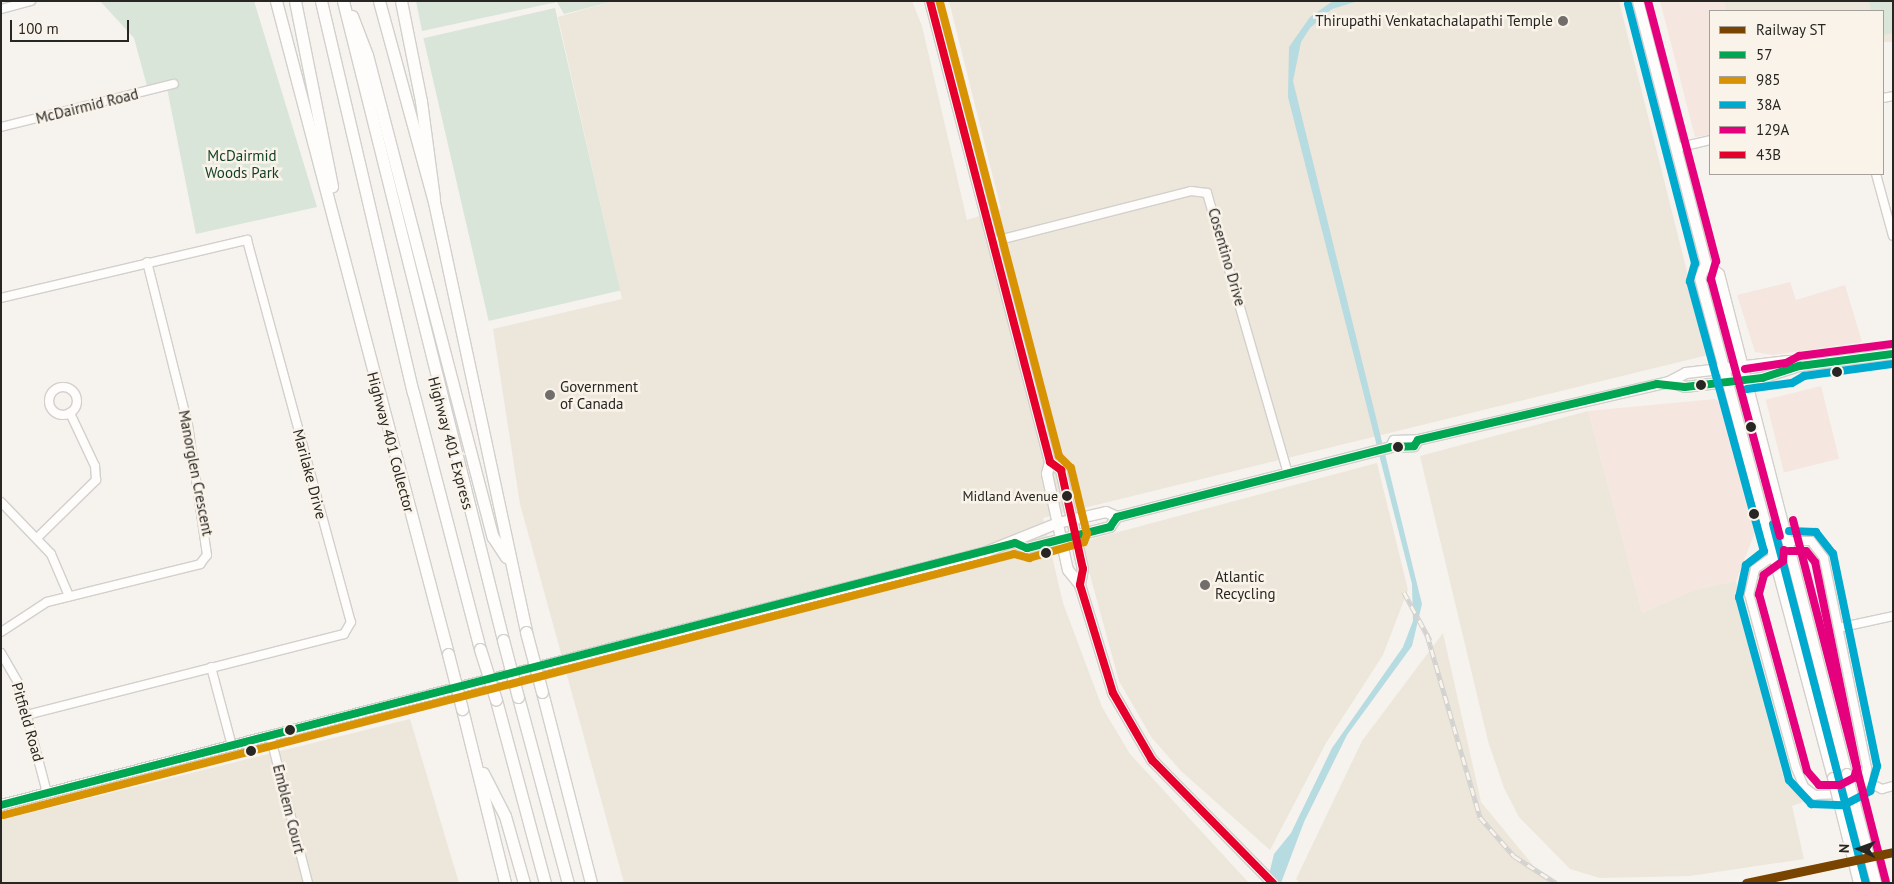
<!DOCTYPE html>
<html>
<head>
<meta charset="utf-8">
<style>
  body { margin:0 }
  #map { position:relative; width:1894px; height:884px; overflow:hidden; background:#f6f2ee; font-family:"PT Sans",sans-serif }
  div>[style] { position:absolute }
  [style*='--x'] { left:calc(var(--x)*1px); top:calc(var(--y)*1px); width:calc(var(--w)*1px); rotate:calc(var(--a)*1deg) }
  .commercial>* { inset:0; background:#f6e6e0; transform-origin:0 0 }
  .built>* { inset:0; background:#ede6db }
  .green>* { inset:0; background:#d8e5d8; transform-origin:0 0 }
  .water>* { inset:0; background:#b6dbe1 }
  .roads { filter:drop-shadow(1px 0 #d2d0cc) drop-shadow(-1px 0 #d2d0cc) drop-shadow(0 1px #d2d0cc) drop-shadow(0 -1px #d2d0cc) }
  .minor>* { height:8px; margin:-4px; padding:0 4px; transform-origin:4px; border-radius:4px; background:#fefdfc }
  .minor>.ring { margin:-4px; padding:0; box-sizing:content-box; background:none; border:8px solid #fefdfc; border-radius:50% }
  .major>* { height:10px; margin:-5px; padding:0 5px; transform-origin:5px; border-radius:5px; background:#fefdfc }
  .highway>* { height:11px; margin:-5.5px; padding:0 5.5px; transform-origin:5.5px; border-radius:5.5px; background:#fefdfc }
  .rail>* { height:4.5px; margin-top:-2.25px; transform-origin:0; background:repeating-linear-gradient(90deg,#f9f3ea 0 8px,#d2d2d0 0 16px); box-sizing:border-box; border-block:1px solid #d2d2d0 }
  .bridges { filter:drop-shadow(1px 0 #d2d0cc) drop-shadow(-1px 0 #d2d0cc) drop-shadow(0 1px #d2d0cc) drop-shadow(0 -1px #d2d0cc) }
  .major-bridge>* { height:10px; margin:-5px; padding:0 5px; transform-origin:5px; border-radius:5px; background:#fefdfc }
  .highway-bridge>* { height:11px; margin:-5.5px; padding:0 5.5px; transform-origin:5.5px; border-radius:5.5px; background:#fefdfc }
  .bus-1>* { height:8px; margin:-4px; padding:0 4px; transform-origin:4px; border-radius:4px; background:#00a651 }
  .bus-2>* { height:8px; margin:-4px; padding:0 4px; transform-origin:4px; border-radius:4px; background:#d89305 }
  .bus-3>* { height:8px; margin:-4px; padding:0 4px; transform-origin:4px; border-radius:4px; background:#00a9ce }
  .bus-4>* { height:8px; margin:-4px; padding:0 4px; transform-origin:4px; border-radius:4px; background:#e5007d }
  .bus-5>* { height:8px; margin:-4px; padding:0 4px; transform-origin:4px; border-radius:4px; background:#e4002b }
  .rail-1>* { height:9px; margin:-4.5px; padding:0 4.5px; transform-origin:4.5px; border-radius:4.5px; background:#794400 }
  .dots>* { width:14px; height:14px; translate:-50% -50%; box-sizing:border-box; border:2px solid #f9f3ea; border-radius:50% }
  span { translate:-50% -50%; white-space:nowrap; text-align:center; line-height:1.15; -webkit-text-stroke:5px #f9f3ea; paint-order:stroke }
  .bus-label { font-size:14px; color:#282623 }
  .right { translate:-100% -50%; text-align:right }
  .poi-label { font-size:15px; color:#282623 }
  .left { translate:0 -50%; text-align:left }
  .street-label { font-size:15px; color:#282623 }
  .park-label { font-size:15px; color:#0f3e23 }
  .frame { position:absolute; inset:0; border:2px solid #282623; pointer-events:none }
  .legend { position:absolute; left:1709px; top:10px; width:175px; height:165px; box-sizing:border-box; background:#f9f3ea; border:1px solid #a5a19a; margin:0; padding:6px 9px; list-style:none; font-size:15px; color:#282623 }
  .legend li { display:flex; align-items:center; gap:10px; height:25px }
  .legend b { width:25px; border:1px solid #a5a19a }
  .north { position:absolute; left:1834px; top:824px; width:50px; height:50px; -webkit-text-stroke:4px #f9f3ea; paint-order:stroke; rotate:272deg; font-size:14px; font-weight:700; line-height:20px; text-align:center; color:#282623 }
  .north::after { content:''; display:block; margin:auto; width:18px; height:22px; background:#282623; clip-path:polygon(50% 0,100% 100%,50% 72%,0 100%) }
  .scale { position:absolute; left:10px; top:20px; width:119px; height:22px; box-sizing:border-box; border:2px solid #282623; border-top:0; padding-left:6px; font-size:15px; line-height:18px; white-space:nowrap; color:#282623; -webkit-text-stroke:4px #f9f3ea; paint-order:stroke }
</style>
</head>
<body>
<div id="map">
  <div class="commercial">
    <i style="clip-path:polygon(1660px 1px,1724px 1px,1726px 11px,1710px 11px,1710px 135px,1695px 137px)"></i>
    <i style="clip-path:polygon(1790px 282px,1796px 300px,1845px 285px,1862px 342px,1773px 355px,1755px 352px,1737px 295px)"></i>
    <i style="left:1821px;top:386px;width:75px;height:57px;rotate:76deg"></i>
    <i style="clip-path:polygon(1715px 399px,1726px 407px,1755px 532px,1736px 581px,1695px 590px,1642px 613px,1588px 411px)"></i>
  </div>
  <div class="built">
    <i style="clip-path:polygon(614px 1px,912px 1px,922px 26px,967px 220px,1001px 209px,949px 1px,1619px 1px,1708px 355px,1043px 518px,1063px 603px,1102px 707px,1130px 754px,1249px 883px,624px 883px,520px 504px,493px 329px,622px 299px,558px 17px)"></i>
    <i style="clip-path:polygon(1724px 1px,1893px 1px,1893px 42px,1883px 42px,1883px 11px,1726px 11px)"></i>
    <i style="clip-path:polygon(1588px 411px,1642px 613px,1695px 590px,1736px 581px,1782px 772px,1803px 802px,1792px 806px,1804px 859px,1690px 876px,1600px 878px,1570px 869px,1519px 817px,1504px 788px,1488px 741px,1420px 456px)"></i>
    <i style="clip-path:polygon(1377px 463px,1408px 590px,1383px 655px,1326px 743px,1270px 850px,1181px 771px,1152px 738px,1119px 681px,1081px 542px)"></i>
    <i style="clip-path:polygon(1443px 633px,1481px 802px,1541px 875px,1557px 883px,1300px 883px,1296px 879px,1362px 741px)"></i>
    <i style="clip-path:polygon(410px 719px,459px 883px,1px 883px,1px 820px)"></i>
  </div>
  <div class="green">
    <i style="clip-path:polygon(100px 1px,254px 1px,317px 207px,196px 234px,166px 83px,147px 86px,134px 38px)"></i>
    <i style="clip-path:polygon(416px 1px,614px 1px,564px 14px,557px 2px,422px 31px)"></i>
    <i style="clip-path:polygon(1869px 1px,1893px 1px,1893px 33px,1883px 35px,1883px 11px,1871px 11px)"></i>
    <i style="left:555px;top:8px;width:290px;height:135px;rotate:77deg"></i>
  </div>
  <div class="water">
    <i style="clip-path:polygon(1333px 1px,1358px 1px,1332px 9px,1310px 28px,1301px 42px,1293px 81px,1422px 604px,1412px 646px,1347px 735px,1304px 822px,1281px 883px,1267px 883px,1274px 854px,1291px 833px,1332px 748px,1403px 647px,1413px 621px,1412px 584px,1288px 97px,1289px 47px,1310px 17px)"></i>
  </div>
  <div class="roads">
    <div class="minor">
      <i style="--x:1;--y:9;--w:31;--a:-15"></i>
      <i style="--x:1883;--y:98;--w:10;--a:-11"></i>
      <i style="--x:1;--y:127;--w:178;--a:-14"></i>
      <i style="--x:1676;--y:148;--w:35;--a:-13"></i>
      <i style="--x:1876;--y:174;--w:64;--a:74.7"></i>
      <i style="--x:995;--y:241;--w:202;--a:-14.3"></i>
      <i style="--x:1191;--y:191;--w:16;--a:7"></i>
      <i style="--x:1207;--y:193;--w:292;--a:73.9"></i>
      <i style="--x:1;--y:298;--w:253;--a:-13.3"></i>
      <i style="--x:247;--y:240;--w:396;--a:74.8"></i>
      <i style="--x:351;--y:622;--w:14;--a:120"></i>
      <i style="--x:344;--y:634;--w:328;--a:165.7"></i>
      <i class="ring" style="left:49px;top:387px;width:20px;height:20px"></i>
      <i style="--x:1;--y:502;--w:72;--a:46.1"></i>
      <i style="--x:51;--y:554;--w:46;--a:66.8"></i>
      <i style="--x:37;--y:538;--w:83;--a:-44.5"></i>
      <i style="--x:96;--y:480;--w:14;--a:-94"></i>
      <i style="--x:95;--y:466;--w:59;--a:-115.3"></i>
      <i style="--x:1775;--y:555;--w:24;--a:145"></i>
      <i style="--x:1755;--y:569;--w:26;--a:103"></i>
      <i style="--x:1749;--y:594;--w:180;--a:74.9"></i>
      <i style="--x:1796;--y:768;--w:21;--a:67"></i>
      <i style="--x:1804;--y:787;--w:14;--a:36"></i>
      <i style="--x:1815;--y:795;--w:34;--a:-2"></i>
      <i style="--x:1849;--y:794;--w:21;--a:-39"></i>
      <i style="--x:1865;--y:781;--w:13;--a:-81"></i>
      <i style="--x:1867;--y:768;--w:214;--a:-101.6"></i>
      <i style="--x:1824;--y:558;--w:21;--a:-127"></i>
      <i style="--x:1811;--y:541;--w:22;--a:180"></i>
      <i style="--x:1838;--y:628;--w:56;--a:-12.3"></i>
      <i style="--x:1;--y:632;--w:55;--a:-33.1"></i>
      <i style="--x:47;--y:602;--w:158;--a:-13.9"></i>
      <i style="--x:200;--y:564;--w:11;--a:-52"></i>
      <i style="--x:207;--y:555;--w:131;--a:-98.3"></i>
      <i style="--x:188;--y:425;--w:168;--a:-104.1"></i>
      <i style="--x:1;--y:653;--w:34;--a:60"></i>
      <i style="--x:18;--y:683;--w:114;--a:75.2"></i>
      <i style="--x:211;--y:667;--w:82;--a:75.1"></i>
      <i style="--x:270;--y:735;--w:153;--a:75.6"></i>
      <i style="--x:1865;--y:781;--w:19;--a:25"></i>
      <i style="--x:1882;--y:789;--w:11;--a:-15"></i>
    </div>
    <div class="major">
      <i style="--x:930;--y:1;--w:476;--a:75.4"></i>
      <i style="--x:1050;--y:462;--w:12;--a:104"></i>
      <i style="--x:1047;--y:474;--w:98;--a:77.7"></i>
      <i style="--x:1068;--y:570;--w:19;--a:51"></i>
      <i style="--x:1080;--y:585;--w:113;--a:73"></i>
      <i style="--x:1113;--y:693;--w:78;--a:59.8"></i>
      <i style="--x:1152;--y:760;--w:173;--a:45.5"></i>
      <i style="--x:1638;--y:1;--w:272;--a:75.5"></i>
      <i style="--x:1706;--y:264;--w:16;--a:38"></i>
      <i style="--x:1719;--y:274;--w:516;--a:75.64"></i>
      <i style="--x:1706;--y:264;--w:15;--a:113"></i>
      <i style="--x:1700;--y:278;--w:517;--a:75.1"></i>
      <i style="--x:1669;--y:382;--w:17;--a:17"></i>
      <i style="--x:1685;--y:387;--w:78;--a:-6.7"></i>
      <i style="--x:1762;--y:378;--w:40;--a:-18"></i>
      <i style="--x:1800;--y:366;--w:94;--a:-7.4"></i>
      <i style="--x:1391;--y:447;--w:7;--a:-63"></i>
      <i style="--x:1394;--y:441;--w:24;--a:-2"></i>
      <i style="--x:1418;--y:440;--w:258;--a:-13"></i>
      <i style="--x:1669;--y:382;--w:19;--a:-28"></i>
      <i style="--x:1686;--y:373;--w:103;--a:-6.7"></i>
      <i style="--x:1788;--y:361;--w:13;--a:23"></i>
      <i style="--x:1050;--y:462;--w:14;--a:36"></i>
      <i style="--x:1061;--y:470;--w:101;--a:77.5"></i>
      <i style="--x:1083;--y:569;--w:16;--a:101"></i>
      <i style="--x:1015;--y:543;--w:13;--a:23"></i>
      <i style="--x:1027;--y:548;--w:86;--a:-14.2"></i>
      <i style="--x:1110;--y:527;--w:12;--a:-55"></i>
      <i style="--x:1117;--y:517;--w:283;--a:-14.3"></i>
      <i style="--x:1391;--y:447;--w:23;--a:-2"></i>
      <i style="--x:1414;--y:446;--w:7;--a:-56"></i>
      <i style="--x:1;--y:805;--w:1017;--a:-14.41"></i>
      <i style="--x:986;--y:552;--w:78;--a:-21.9"></i>
      <i style="--x:1058;--y:523;--w:49;--a:-12.9"></i>
      <i style="--x:1106;--y:512;--w:12;--a:24"></i>
    </div>
    <div class="highway">
      <i style="--x:276;--y:1;--w:675;--a:75.24"></i>
      <i style="--x:295;--y:1;--w:189;--a:78.7"></i>
      <i style="--x:321;--y:1;--w:402;--a:76.8"></i>
      <i style="--x:413;--y:392;--w:266;--a:75.4"></i>
      <i style="--x:343;--y:1;--w:659;--a:75.94"></i>
      <i style="--x:379;--y:1;--w:208;--a:74.7"></i>
      <i style="--x:434;--y:202;--w:440;--a:77.9"></i>
      <i style="--x:401;--y:1;--w:102;--a:78.7"></i>
      <i style="--x:421;--y:101;--w:98;--a:82.4"></i>
      <i style="--x:352;--y:16;--w:42;--a:69"></i>
      <i style="--x:367;--y:55;--w:498;--a:75.4"></i>
      <i style="--x:493;--y:537;--w:24;--a:57"></i>
      <i style="--x:542;--y:692;--w:197;--a:75.6"></i>
      <i style="--x:518;--y:697;--w:193;--a:75"></i>
      <i style="--x:496;--y:700;--w:189;--a:75"></i>
      <i style="--x:462;--y:709;--w:179;--a:76.1"></i>
      <i style="--x:483;--y:773;--w:48;--a:62.9"></i>
      <i style="--x:505;--y:816;--w:70;--a:74.2"></i>
    </div>
  </div>
  <div class="rail">
    <i style="--x:1404;--y:592;--w:55;--a:61.6"></i>
    <i style="--x:1427;--y:634;--w:191;--a:73.8"></i>
    <i style="--x:1480;--y:817;--w:52;--a:48.9"></i>
    <i style="--x:1514;--y:856;--w:50;--a:32.7"></i>
  </div>
  <div class="bridges">
    <div class="major-bridge">
      <i style="--x:1847;--y:774;--w:113;--a:75.1"></i>
      <i style="--x:1833;--y:778;--w:108;--a:76.1"></i>
    </div>
    <div class="highway-bridge">
      <i style="--x:526;--y:632;--w:62;--a:75.1"></i>
      <i style="--x:503;--y:640;--w:59;--a:75.3"></i>
      <i style="--x:480;--y:649;--w:53;--a:72.6"></i>
      <i style="--x:448;--y:654;--w:57;--a:75.7"></i>
    </div>
  </div>
  <div class="bus-1">
    <i style="--x:1;--y:805;--w:1047;--a:-14.49"></i>
    <i style="--x:1015;--y:543;--w:13;--a:23"></i>
    <i style="--x:1027;--y:548;--w:86;--a:-14.2"></i>
    <i style="--x:1110;--y:527;--w:12;--a:-55"></i>
    <i style="--x:1117;--y:517;--w:283;--a:-14.3"></i>
    <i style="--x:1391;--y:447;--w:23;--a:-2"></i>
    <i style="--x:1414;--y:446;--w:7;--a:-56"></i>
    <i style="--x:1418;--y:440;--w:245;--a:-13.2"></i>
    <i style="--x:1657;--y:384;--w:28;--a:6"></i>
    <i style="--x:1685;--y:387;--w:78;--a:-6.7"></i>
    <i style="--x:1762;--y:378;--w:40;--a:-18"></i>
    <i style="--x:1800;--y:366;--w:94;--a:-7.4"></i>
  </div>
  <div class="bus-2">
    <i style="--x:4;--y:815;--w:1043;--a:-14.49"></i>
    <i style="--x:1014;--y:554;--w:16;--a:15"></i>
    <i style="--x:1029;--y:558;--w:57;--a:-16.2"></i>
    <i style="--x:1084;--y:542;--w:9;--a:-69"></i>
    <i style="--x:1087;--y:534;--w:68;--a:-103.6"></i>
    <i style="--x:1071;--y:468;--w:17;--a:-135"></i>
    <i style="--x:1059;--y:456;--w:470;--a:-104.7"></i>
  </div>
  <div class="bus-3">
    <i style="--x:1628;--y:4;--w:268;--a:75.5"></i>
    <i style="--x:1695;--y:263;--w:19;--a:106"></i>
    <i style="--x:1690;--y:281;--w:280;--a:74.7"></i>
    <i style="--x:1764;--y:551;--w:23;--a:142"></i>
    <i style="--x:1746;--y:565;--w:33;--a:102"></i>
    <i style="--x:1739;--y:597;--w:190;--a:74.7"></i>
    <i style="--x:1789;--y:780;--w:33;--a:47"></i>
    <i style="--x:1811;--y:804;--w:33;--a:2"></i>
    <i style="--x:1844;--y:805;--w:30;--a:-28"></i>
    <i style="--x:1870;--y:791;--w:26;--a:-74"></i>
    <i style="--x:1877;--y:766;--w:217;--a:-101.7"></i>
    <i style="--x:1833;--y:554;--w:28;--a:-128"></i>
    <i style="--x:1816;--y:532;--w:27;--a:-178"></i>
    <i style="--x:1747;--y:389;--w:45;--a:-7.6"></i>
    <i style="--x:1792;--y:383;--w:14;--a:-30"></i>
    <i style="--x:1804;--y:376;--w:90;--a:-7.7"></i>
    <i style="--x:1773;--y:524;--w:371;--a:75.5"></i>
  </div>
  <div class="bus-4">
    <i style="--x:1648;--y:1;--w:269;--a:75.3"></i>
    <i style="--x:1716;--y:261;--w:19;--a:106"></i>
    <i style="--x:1711;--y:279;--w:266;--a:75"></i>
    <i style="--x:1745;--y:369;--w:41;--a:-8.3"></i>
    <i style="--x:1786;--y:363;--w:15;--a:-28"></i>
    <i style="--x:1799;--y:356;--w:94;--a:-7.4"></i>
    <i style="--x:1793;--y:520;--w:373;--a:75.6"></i>
    <i style="--x:1784;--y:550;--w:11;--a:95"></i>
    <i style="--x:1783;--y:561;--w:24;--a:144"></i>
    <i style="--x:1764;--y:575;--w:20;--a:105"></i>
    <i style="--x:1759;--y:594;--w:183;--a:74.8"></i>
    <i style="--x:1807;--y:771;--w:18;--a:49"></i>
    <i style="--x:1819;--y:785;--w:21;--a:0"></i>
    <i style="--x:1840;--y:785;--w:16;--a:-27"></i>
    <i style="--x:1854;--y:778;--w:10;--a:-73"></i>
    <i style="--x:1857;--y:768;--w:210;--a:-101.5"></i>
    <i style="--x:1815;--y:562;--w:14;--a:-129"></i>
    <i style="--x:1806;--y:551;--w:17;--a:180"></i>
  </div>
  <div class="bus-5">
    <i style="--x:930;--y:1;--w:476;--a:75.4"></i>
    <i style="--x:1050;--y:462;--w:14;--a:36"></i>
    <i style="--x:1061;--y:470;--w:101;--a:77.5"></i>
    <i style="--x:1083;--y:569;--w:16;--a:101"></i>
    <i style="--x:1080;--y:585;--w:113;--a:73"></i>
    <i style="--x:1113;--y:693;--w:78;--a:59.8"></i>
    <i style="--x:1152;--y:760;--w:173;--a:45.5"></i>
  </div>
  <div class="rail-1">
    <i style="--x:1746;--y:883;--w:150;--a:-11.9"></i>
  </div>
  <div class="dots">
    <i style="left:1563px;top:21px;background:#706d6a"></i>
    <i style="left:1837px;top:372px;background:#282623"></i>
    <i style="left:1701px;top:385px;background:#282623"></i>
    <i style="left:550px;top:395px;background:#706d6a"></i>
    <i style="left:1751px;top:427px;background:#282623"></i>
    <i style="left:1398px;top:447px;background:#282623"></i>
    <i style="left:1067px;top:496px;background:#282623"></i>
    <i style="left:1754px;top:514px;background:#282623"></i>
    <i style="left:1046px;top:553px;background:#282623"></i>
    <i style="left:1205px;top:585px;background:#706d6a"></i>
    <i style="left:290px;top:730px;background:#282623"></i>
    <i style="left:251px;top:751px;background:#282623"></i>
  </div>
  <div class="bus-label">
    <span class="right" style="left:1058px;top:496px">Midland Avenue</span>
  </div>
  <div class="poi-label">
    <span class="right" style="left:1553px;top:21px">Thirupathi Venkatachalapathi Temple</span>
    <span class="left" style="left:560px;top:395px">Government<br>of Canada</span>
    <span class="left" style="left:1215px;top:585px">Atlantic<br>Recycling</span>
  </div>
  <div class="street-label">
    <span style="left:87px;top:106px;rotate:-14deg">McDairmid Road</span>
    <span style="left:1227px;top:257px;rotate:74deg">Cosentino Drive</span>
    <span style="left:391px;top:442px;rotate:75deg">Highway 401 Collector</span>
    <span style="left:451px;top:443px;rotate:75deg">Highway 401 Express</span>
    <span style="left:196px;top:473px;rotate:79deg">Manorglen Crescent</span>
    <span style="left:310px;top:474px;rotate:75deg">Marilake Drive</span>
    <span style="left:28px;top:722px;rotate:74deg">Pitfield Road</span>
    <span style="left:289px;top:809px;rotate:76deg">Emblem Court</span>
  </div>
  <div class="park-label">
    <span style="left:242px;top:164px">McDairmid<br>Woods Park</span>
  </div>
  <div class="frame"></div>
  <ul class="legend">
  <li><b style="height:6px;background:#794400"></b>Railway ST</li>
  <li><b style="height:6px;background:#00a651"></b>57</li>
  <li><b style="height:6px;background:#d89305"></b>985</li>
  <li><b style="height:6px;background:#00a9ce"></b>38A</li>
  <li><b style="height:6px;background:#e5007d"></b>129A</li>
  <li><b style="height:6px;background:#e4002b"></b>43B</li>
  </ul>
  <div class="north">N</div>
  <div class="scale">100 m</div>
</div>
</body>
</html>
